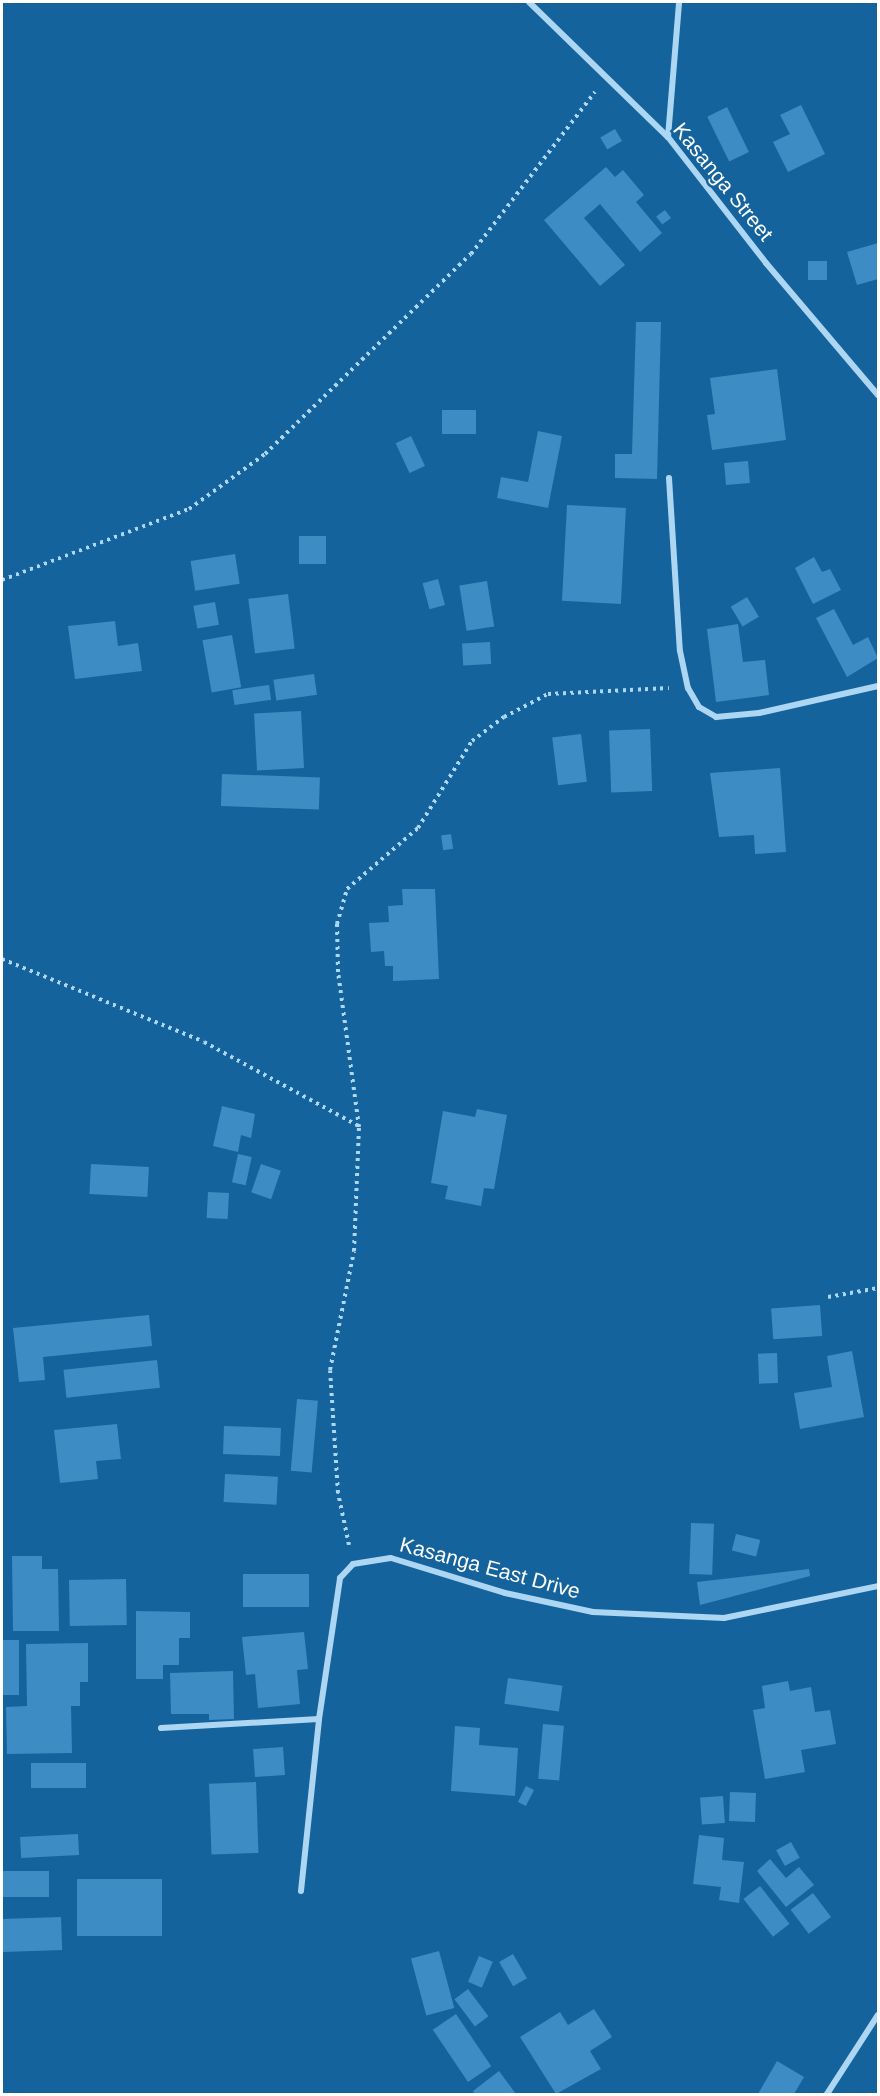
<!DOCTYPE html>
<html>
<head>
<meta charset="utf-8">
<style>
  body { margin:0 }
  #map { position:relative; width:880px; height:2096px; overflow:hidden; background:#15639d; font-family:Helvetica,sans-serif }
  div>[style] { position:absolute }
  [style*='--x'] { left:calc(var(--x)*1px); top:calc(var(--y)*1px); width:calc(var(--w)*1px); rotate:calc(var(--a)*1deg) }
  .building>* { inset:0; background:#3e8cc4; transform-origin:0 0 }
  .path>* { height:4px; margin-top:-2px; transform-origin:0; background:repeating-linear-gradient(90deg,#add6f3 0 3px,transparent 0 7.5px) }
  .street>* { height:6px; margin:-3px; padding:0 3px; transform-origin:3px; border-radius:3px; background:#add6f3 }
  span { translate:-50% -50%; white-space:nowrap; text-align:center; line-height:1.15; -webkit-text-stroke:5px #15639d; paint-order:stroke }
  .street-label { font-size:21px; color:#fff }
  .frame { position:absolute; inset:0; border:3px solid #fff; pointer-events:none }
</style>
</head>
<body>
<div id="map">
  <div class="building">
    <i style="clip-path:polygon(801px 105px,825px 154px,788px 172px,773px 142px,790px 134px,780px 115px)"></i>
    <i style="left:727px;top:107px;width:50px;height:22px;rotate:64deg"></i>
    <i style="left:615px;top:129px;width:14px;height:17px;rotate:60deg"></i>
    <i style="clip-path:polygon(606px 167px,615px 177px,623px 170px,644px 195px,636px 202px,662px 233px,640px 252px,600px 204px,584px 218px,625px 265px,600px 286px,544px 220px)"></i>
    <i style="left:665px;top:210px;width:10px;height:11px;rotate:53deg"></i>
    <i style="clip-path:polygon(878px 243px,878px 279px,857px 285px,847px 252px)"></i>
    <i style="left:827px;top:261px;width:19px;height:19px;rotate:90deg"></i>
    <i style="clip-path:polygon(636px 322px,661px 322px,657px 479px,615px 478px,615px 454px,632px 454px)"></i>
    <i style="clip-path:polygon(777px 369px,786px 440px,712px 450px,707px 415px,715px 414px,710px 378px)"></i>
    <i style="left:442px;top:410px;width:34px;height:24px"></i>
    <i style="clip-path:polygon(538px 431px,562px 436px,548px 508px,497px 498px,501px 477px,528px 482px)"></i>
    <i style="left:411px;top:436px;width:33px;height:17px;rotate:65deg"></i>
    <i style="left:748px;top:461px;width:22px;height:24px;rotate:85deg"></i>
    <i style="left:567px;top:505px;width:59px;height:96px;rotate:3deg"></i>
    <i style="left:299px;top:536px;width:27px;height:28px"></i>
    <i style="left:235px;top:554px;width:30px;height:45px;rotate:81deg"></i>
    <i style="clip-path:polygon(814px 557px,822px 572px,830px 569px,841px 590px,813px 604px,795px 568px)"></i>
    <i style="left:438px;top:579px;width:27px;height:16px;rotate:75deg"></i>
    <i style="left:487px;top:581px;width:46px;height:28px;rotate:81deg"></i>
    <i style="left:288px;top:594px;width:55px;height:40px;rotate:83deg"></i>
    <i style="left:747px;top:597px;width:23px;height:19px;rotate:59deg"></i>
    <i style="left:215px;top:602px;width:23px;height:22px;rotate:80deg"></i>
    <i style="clip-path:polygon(834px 609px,853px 645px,868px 637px,878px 658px,847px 677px,816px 618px)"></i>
    <i style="clip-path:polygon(115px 621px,118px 646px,138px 643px,142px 671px,75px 679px,68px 626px)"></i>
    <i style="clip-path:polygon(738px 624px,743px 662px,765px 660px,769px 695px,716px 702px,707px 629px)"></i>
    <i style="left:232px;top:635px;width:53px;height:30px;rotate:80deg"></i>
    <i style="left:490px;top:642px;width:22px;height:28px;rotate:87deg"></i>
    <i style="left:314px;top:674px;width:21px;height:41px;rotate:82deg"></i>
    <i style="left:269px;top:685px;width:15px;height:37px;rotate:82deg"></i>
    <i style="left:301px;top:711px;width:57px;height:47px;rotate:87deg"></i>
    <i style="left:650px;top:729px;width:62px;height:41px;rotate:88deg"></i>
    <i style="left:581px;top:734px;width:48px;height:29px;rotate:83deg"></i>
    <i style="clip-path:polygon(780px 768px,786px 852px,755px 854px,754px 835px,719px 837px,710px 773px)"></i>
    <i style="left:222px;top:774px;width:98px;height:32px;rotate:2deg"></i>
    <i style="left:451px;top:834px;width:15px;height:10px;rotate:82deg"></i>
    <i style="clip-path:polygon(402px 889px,435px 889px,439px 979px,393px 981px,393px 966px,385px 966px,384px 951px,371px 952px,369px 923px,389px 922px,388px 906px,403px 905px)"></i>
    <i style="clip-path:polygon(222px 1106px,255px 1114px,251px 1138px,241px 1135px,238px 1152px,213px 1146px)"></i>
    <i style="clip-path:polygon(477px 1109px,507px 1115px,494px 1189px,484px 1188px,481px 1206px,445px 1199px,448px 1186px,431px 1183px,443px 1111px,475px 1117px)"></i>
    <i style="left:238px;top:1154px;width:14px;height:29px;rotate:12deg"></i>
    <i style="left:91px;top:1164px;width:58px;height:30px;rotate:3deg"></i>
    <i style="left:261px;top:1164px;width:21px;height:30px;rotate:19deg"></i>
    <i style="left:208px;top:1192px;width:21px;height:26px;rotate:3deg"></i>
    <i style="left:820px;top:1305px;width:31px;height:49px;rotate:86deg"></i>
    <i style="clip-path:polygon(149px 1315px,152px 1346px,43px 1357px,45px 1380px,19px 1382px,13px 1328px)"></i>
    <i style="clip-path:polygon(852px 1351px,864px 1417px,800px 1429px,794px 1393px,832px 1387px,827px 1356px)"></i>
    <i style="left:777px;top:1353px;width:30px;height:19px;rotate:88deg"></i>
    <i style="left:157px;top:1360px;width:28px;height:94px;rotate:84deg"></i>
    <i style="left:297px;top:1399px;width:21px;height:72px;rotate:5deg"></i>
    <i style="clip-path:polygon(117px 1424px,121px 1459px,96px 1461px,98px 1479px,60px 1483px,54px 1430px)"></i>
    <i style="left:224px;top:1426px;width:57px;height:28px;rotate:2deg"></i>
    <i style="left:225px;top:1474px;width:53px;height:28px;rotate:3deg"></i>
    <i style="left:691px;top:1523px;width:23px;height:51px;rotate:2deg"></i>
    <i style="left:736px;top:1534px;width:25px;height:17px;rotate:14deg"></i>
    <i style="clip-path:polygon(12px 1556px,42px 1556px,42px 1569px,58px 1569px,59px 1631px,13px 1631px)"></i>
    <i style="clip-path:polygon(809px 1569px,810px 1576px,700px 1605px,697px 1582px)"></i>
    <i style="left:309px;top:1574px;width:33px;height:66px;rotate:90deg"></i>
    <i style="left:126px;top:1579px;width:46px;height:57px;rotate:89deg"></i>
    <i style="clip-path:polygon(136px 1611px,190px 1612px,190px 1638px,179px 1638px,179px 1665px,163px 1665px,163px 1679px,136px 1679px)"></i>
    <i style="clip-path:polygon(304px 1632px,308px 1669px,297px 1670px,300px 1704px,258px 1708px,255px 1674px,246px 1675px,242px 1637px)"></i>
    <i style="left:2px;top:1640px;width:17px;height:55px"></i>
    <i style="clip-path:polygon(88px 1643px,88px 1682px,80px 1682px,80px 1706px,71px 1706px,72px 1753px,7px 1754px,6px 1707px,27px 1706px,26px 1644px)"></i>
    <i style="clip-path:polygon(233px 1671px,234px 1719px,209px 1720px,209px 1714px,171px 1714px,170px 1673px)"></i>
    <i style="left:508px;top:1678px;width:55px;height:26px;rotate:8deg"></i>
    <i style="clip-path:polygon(788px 1681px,790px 1691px,811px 1687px,815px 1712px,830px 1710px,836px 1744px,801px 1750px,805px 1772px,765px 1779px,753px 1710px,765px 1708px,762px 1686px)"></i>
    <i style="left:543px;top:1724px;width:21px;height:55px;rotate:5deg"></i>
    <i style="clip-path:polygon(455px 1726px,480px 1728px,479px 1745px,518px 1748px,515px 1796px,451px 1791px)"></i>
    <i style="left:283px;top:1747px;width:28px;height:30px;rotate:86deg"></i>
    <i style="left:86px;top:1763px;width:25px;height:55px;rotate:90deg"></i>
    <i style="left:256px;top:1782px;width:71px;height:47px;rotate:88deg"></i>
    <i style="left:526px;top:1786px;width:9px;height:18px;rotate:27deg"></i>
    <i style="left:730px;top:1792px;width:26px;height:29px;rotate:2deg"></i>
    <i style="left:723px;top:1796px;width:27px;height:23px;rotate:86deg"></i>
    <i style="left:78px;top:1834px;width:21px;height:58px;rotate:87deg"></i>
    <i style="clip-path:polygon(699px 1835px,724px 1838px,722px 1860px,744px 1862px,739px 1903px,719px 1900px,721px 1887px,693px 1884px)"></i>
    <i style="left:791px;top:1842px;width:18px;height:17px;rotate:61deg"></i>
    <i style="clip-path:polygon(770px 1859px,786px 1878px,799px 1867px,814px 1885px,786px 1907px,757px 1871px)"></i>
    <i style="left:2px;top:1871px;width:47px;height:26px"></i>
    <i style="left:162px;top:1879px;width:57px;height:85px;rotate:90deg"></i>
    <i style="left:760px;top:1886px;width:48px;height:21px;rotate:52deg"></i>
    <i style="left:813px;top:1893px;width:30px;height:28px;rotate:53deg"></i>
    <i style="left:61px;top:1917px;width:33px;height:59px;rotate:88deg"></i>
    <i style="left:439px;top:1951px;width:59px;height:29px;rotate:75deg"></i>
    <i style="left:513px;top:1954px;width:28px;height:16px;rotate:60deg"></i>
    <i style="left:479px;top:1956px;width:15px;height:28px;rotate:23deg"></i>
    <i style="left:468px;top:1989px;width:34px;height:17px;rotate:53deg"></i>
    <i style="clip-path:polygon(594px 2009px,612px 2037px,590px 2051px,601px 2069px,556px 2094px,520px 2037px,560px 2012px,568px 2025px)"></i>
    <i style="left:456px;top:2014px;width:63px;height:28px;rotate:56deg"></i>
    <i style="clip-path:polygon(777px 2061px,804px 2077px,794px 2094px,758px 2094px)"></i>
    <i style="clip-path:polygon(499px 2071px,516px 2094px,475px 2094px,473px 2091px)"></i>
  </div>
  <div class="path">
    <i style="--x:2;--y:580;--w:200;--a:-20.8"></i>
    <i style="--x:189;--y:509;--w:94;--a:-35.9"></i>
    <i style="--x:265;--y:454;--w:287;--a:-44.2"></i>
    <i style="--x:471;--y:254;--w:204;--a:-52.6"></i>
    <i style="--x:2;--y:959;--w:218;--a:22.3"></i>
    <i style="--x:204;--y:1042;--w:176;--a:28.5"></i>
    <i style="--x:828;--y:1297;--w:51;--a:-10.2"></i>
    <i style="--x:349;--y:1545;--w:53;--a:-101.9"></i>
    <i style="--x:338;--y:1493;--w:123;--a:-93.7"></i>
    <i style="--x:330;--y:1370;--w:121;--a:-78.6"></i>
    <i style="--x:354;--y:1251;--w:124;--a:-87.7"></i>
    <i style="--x:359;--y:1127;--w:156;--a:-97.7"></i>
    <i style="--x:338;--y:972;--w:48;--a:-91.2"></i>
    <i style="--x:337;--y:924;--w:36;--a:-74"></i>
    <i style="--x:347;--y:889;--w:94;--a:-40.7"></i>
    <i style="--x:418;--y:828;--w:102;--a:-58.2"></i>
    <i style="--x:472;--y:741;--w:40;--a:-37"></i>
    <i style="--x:504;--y:717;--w:50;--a:-27.6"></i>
    <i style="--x:548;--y:694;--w:121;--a:-2.8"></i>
  </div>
  <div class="street">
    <i style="--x:529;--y:2;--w:194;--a:44.2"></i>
    <i style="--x:668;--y:137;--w:160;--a:52.1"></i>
    <i style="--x:766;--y:263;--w:173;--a:49.7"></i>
    <i style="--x:668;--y:137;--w:135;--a:-85.3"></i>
    <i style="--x:669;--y:478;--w:173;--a:86.4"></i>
    <i style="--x:680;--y:651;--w:38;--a:78"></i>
    <i style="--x:688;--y:688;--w:22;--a:60"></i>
    <i style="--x:699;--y:707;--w:20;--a:30"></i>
    <i style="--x:716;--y:717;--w:43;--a:-5.3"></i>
    <i style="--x:759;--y:713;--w:122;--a:-12.8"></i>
    <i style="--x:161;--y:1728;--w:158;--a:-3.3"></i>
    <i style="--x:301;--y:1891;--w:173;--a:-84"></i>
    <i style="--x:319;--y:1719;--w:143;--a:-81.5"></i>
    <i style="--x:340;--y:1578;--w:19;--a:-47"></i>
    <i style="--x:353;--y:1564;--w:38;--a:-9"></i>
    <i style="--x:391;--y:1558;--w:119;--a:17.1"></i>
    <i style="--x:505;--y:1593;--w:90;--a:12.2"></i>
    <i style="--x:593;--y:1612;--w:131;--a:2.6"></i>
    <i style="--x:724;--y:1618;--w:157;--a:-11.7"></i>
    <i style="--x:827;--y:2094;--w:94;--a:-57.2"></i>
  </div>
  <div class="street-label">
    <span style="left:723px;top:182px;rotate:51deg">Kasanga Street</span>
    <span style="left:490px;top:1568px;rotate:15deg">Kasanga East Drive</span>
  </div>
  <div class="frame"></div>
</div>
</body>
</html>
